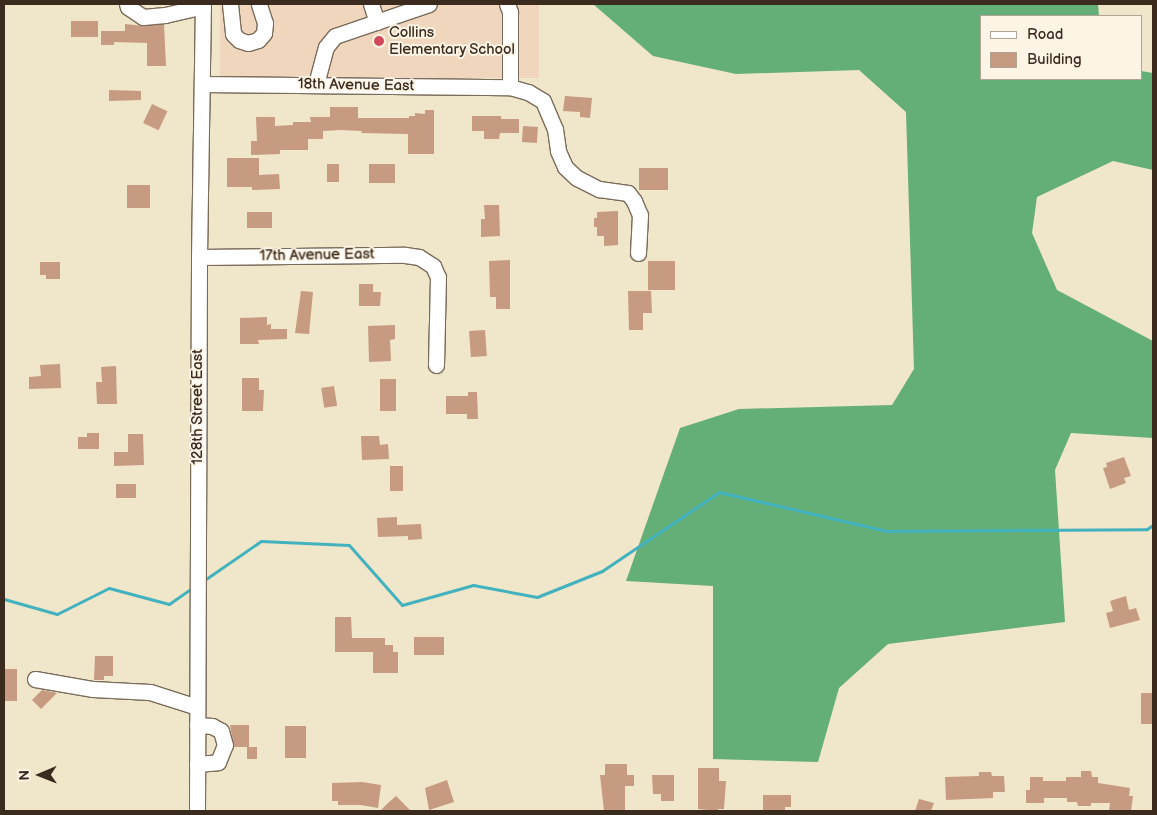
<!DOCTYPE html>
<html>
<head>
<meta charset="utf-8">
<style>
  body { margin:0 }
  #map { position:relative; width:1157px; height:815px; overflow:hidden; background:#f0e6c9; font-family:"Balsamiq Sans",sans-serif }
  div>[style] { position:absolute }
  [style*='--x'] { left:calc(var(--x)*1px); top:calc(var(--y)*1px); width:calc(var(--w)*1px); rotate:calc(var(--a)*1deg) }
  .built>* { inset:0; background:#efd6bc; transform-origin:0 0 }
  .forest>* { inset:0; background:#64ae77 }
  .stream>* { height:3px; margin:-1.5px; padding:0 1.5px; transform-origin:1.5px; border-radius:1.5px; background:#43b2bf }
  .building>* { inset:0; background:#c79a82; transform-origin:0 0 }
  .roads { filter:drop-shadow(1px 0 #7a6c5a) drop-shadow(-1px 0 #7a6c5a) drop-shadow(0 1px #7a6c5a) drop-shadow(0 -1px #7a6c5a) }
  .minor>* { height:15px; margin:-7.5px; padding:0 7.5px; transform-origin:7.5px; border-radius:7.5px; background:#fff }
  .dots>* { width:14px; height:14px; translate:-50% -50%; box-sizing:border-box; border:2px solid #fcf5e5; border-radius:50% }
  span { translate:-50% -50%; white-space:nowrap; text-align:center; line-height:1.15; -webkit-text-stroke:4px #fcf5e5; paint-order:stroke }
  .poi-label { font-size:15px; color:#3b2a1e }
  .left { translate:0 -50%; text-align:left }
  .street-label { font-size:15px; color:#3b2a1e }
  .frame { position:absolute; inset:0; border:5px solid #3b2a1e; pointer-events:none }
  .legend { position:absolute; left:980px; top:15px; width:162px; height:65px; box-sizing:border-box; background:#fcf5e5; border:1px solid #afa495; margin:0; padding:6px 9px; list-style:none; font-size:15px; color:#3b2a1e }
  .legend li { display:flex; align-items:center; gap:10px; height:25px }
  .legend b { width:25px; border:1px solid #afa495 }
  .north { position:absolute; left:15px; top:750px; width:50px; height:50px; -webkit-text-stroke:4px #fcf5e5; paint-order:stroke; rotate:269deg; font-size:14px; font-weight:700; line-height:20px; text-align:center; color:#3b2a1e }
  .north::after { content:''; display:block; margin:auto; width:18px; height:22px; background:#3b2a1e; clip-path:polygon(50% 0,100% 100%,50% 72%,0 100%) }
</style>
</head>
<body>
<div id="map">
  <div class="built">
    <i style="left:220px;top:4px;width:319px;height:74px"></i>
  </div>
  <div class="forest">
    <i style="clip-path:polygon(593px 4px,1098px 4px,1099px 16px,981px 16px,981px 79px,1141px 79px,1141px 71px,1153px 73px,1153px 170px,1113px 161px,1037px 197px,1032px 233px,1057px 290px,1153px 341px,1153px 438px,1071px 433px,1055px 470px,1065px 622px,888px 644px,839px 688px,818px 762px,713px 759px,713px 586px,626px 581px,680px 428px,739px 409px,892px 405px,914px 369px,906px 112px,859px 70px,736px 74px,653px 56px)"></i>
  </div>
  <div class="stream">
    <i style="--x:203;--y:581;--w:70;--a:-34.6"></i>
    <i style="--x:261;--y:541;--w:88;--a:2.6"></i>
    <i style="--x:349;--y:545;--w:80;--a:48.5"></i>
    <i style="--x:402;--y:605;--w:74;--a:-15.7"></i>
    <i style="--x:473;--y:585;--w:65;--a:10.6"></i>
    <i style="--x:537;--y:597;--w:70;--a:-21.8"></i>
    <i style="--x:602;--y:571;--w:141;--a:-34"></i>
    <i style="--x:719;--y:492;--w:171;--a:13.1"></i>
    <i style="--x:886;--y:531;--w:261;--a:-0.4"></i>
    <i style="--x:1147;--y:529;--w:7;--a:-34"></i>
    <i style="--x:4;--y:599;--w:55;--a:15.8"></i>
    <i style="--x:57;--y:614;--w:58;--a:-26.6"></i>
    <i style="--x:109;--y:588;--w:62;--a:14.9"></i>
    <i style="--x:169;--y:604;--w:29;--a:-35"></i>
  </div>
  <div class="building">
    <i style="left:71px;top:21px;width:27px;height:16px"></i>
    <i style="clip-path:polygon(125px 24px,144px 26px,164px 24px,166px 66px,147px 66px,147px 43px,114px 42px,114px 45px,101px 45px,101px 31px,125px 31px)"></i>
    <i style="clip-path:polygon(109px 90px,141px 91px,141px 100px,109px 101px)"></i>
    <i style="clip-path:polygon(565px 96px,592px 98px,590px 118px,580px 117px,580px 112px,563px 111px)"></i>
    <i style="left:152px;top:104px;width:17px;height:21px;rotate:25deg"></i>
    <i style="clip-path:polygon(330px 107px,358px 107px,358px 118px,409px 118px,409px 116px,415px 116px,415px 113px,425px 114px,425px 110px,434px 110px,434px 154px,408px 154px,408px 134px,361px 133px,362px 131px,341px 130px,323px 131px,323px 139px,308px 139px,308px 150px,280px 150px,280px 154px,251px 155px,251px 141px,257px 141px,256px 117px,275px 117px,275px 126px,293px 125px,293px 122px,311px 122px,310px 117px,330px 117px)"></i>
    <i style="clip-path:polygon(472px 116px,501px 116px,501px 119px,519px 119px,519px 133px,500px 133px,499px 139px,484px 139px,484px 131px,472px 131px)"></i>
    <i style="left:523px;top:126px;width:15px;height:16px;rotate:4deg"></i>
    <i style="clip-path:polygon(227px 158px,259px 158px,259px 175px,279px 174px,280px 189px,252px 190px,252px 187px,227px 187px)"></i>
    <i style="left:327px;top:164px;width:12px;height:18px"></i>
    <i style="left:369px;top:164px;width:26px;height:19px"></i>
    <i style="left:639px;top:168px;width:29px;height:22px"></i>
    <i style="left:127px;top:185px;width:23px;height:23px"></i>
    <i style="clip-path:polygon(484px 205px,499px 205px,500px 236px,481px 237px,481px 219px,485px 219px)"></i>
    <i style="clip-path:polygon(618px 211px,618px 245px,604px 246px,604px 236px,597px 236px,597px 227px,594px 227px,594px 218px,597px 218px,597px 212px)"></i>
    <i style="left:247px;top:212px;width:25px;height:16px"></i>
    <i style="clip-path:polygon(510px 260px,510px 309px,496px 309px,496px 297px,490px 297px,489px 261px)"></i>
    <i style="left:648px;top:261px;width:27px;height:29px"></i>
    <i style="clip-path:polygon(40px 262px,60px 262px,60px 279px,46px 279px,46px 275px,40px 275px)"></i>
    <i style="clip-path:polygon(359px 284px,373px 284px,373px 292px,381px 292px,380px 306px,359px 306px)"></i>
    <i style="clip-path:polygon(301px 291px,313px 292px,309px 334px,295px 333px)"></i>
    <i style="clip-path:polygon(628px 291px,651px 291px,652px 313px,643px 313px,643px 330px,629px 330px)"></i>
    <i style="clip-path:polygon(267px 317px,267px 325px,271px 324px,271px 329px,287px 329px,287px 339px,258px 340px,259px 344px,240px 344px,240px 318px)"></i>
    <i style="clip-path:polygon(395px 325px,395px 339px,390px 340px,391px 361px,369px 362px,368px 326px)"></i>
    <i style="left:485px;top:330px;width:26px;height:16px;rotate:86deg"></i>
    <i style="clip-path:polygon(60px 364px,61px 388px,29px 389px,29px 377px,41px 376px,40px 365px)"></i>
    <i style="clip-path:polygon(116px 366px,117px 404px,97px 404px,96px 382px,102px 382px,101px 367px)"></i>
    <i style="clip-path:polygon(242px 378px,259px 378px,259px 390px,264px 390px,263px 411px,242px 411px)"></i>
    <i style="left:380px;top:379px;width:16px;height:32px"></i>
    <i style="left:334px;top:386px;width:20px;height:13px;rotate:81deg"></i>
    <i style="clip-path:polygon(468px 392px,477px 392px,478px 419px,467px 419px,467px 414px,446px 414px,446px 396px,468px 396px)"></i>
    <i style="clip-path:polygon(87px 433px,99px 433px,99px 449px,78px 449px,78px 437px,87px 437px)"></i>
    <i style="clip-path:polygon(128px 434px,143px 434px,144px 465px,114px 466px,114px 452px,128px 452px)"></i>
    <i style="clip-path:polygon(361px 436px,379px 436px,380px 445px,388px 444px,389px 459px,362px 460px)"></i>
    <i style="clip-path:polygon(1124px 457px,1131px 476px,1124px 478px,1126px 483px,1110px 489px,1103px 468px,1107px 467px,1106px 463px)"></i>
    <i style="left:390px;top:466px;width:13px;height:25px"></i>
    <i style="left:116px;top:484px;width:20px;height:14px"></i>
    <i style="clip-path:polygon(397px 517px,397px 525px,421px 524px,422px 539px,408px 540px,408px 536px,378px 537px,377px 518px)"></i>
    <i style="clip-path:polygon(1126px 596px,1129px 610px,1136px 608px,1140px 620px,1110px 628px,1106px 613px,1113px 611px,1110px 601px)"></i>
    <i style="clip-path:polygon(335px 617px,351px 617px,352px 638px,385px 638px,385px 645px,393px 645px,393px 652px,398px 652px,398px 673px,373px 673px,373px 652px,335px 652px)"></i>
    <i style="left:444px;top:637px;width:18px;height:30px;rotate:90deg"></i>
    <i style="clip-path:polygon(95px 656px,113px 656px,113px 676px,104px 676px,104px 680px,94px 680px)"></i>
    <i style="left:4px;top:669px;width:13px;height:32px"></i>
    <i style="clip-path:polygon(42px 690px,57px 693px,41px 709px,32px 700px)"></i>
    <i style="left:1141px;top:693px;width:12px;height:31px"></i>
    <i style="clip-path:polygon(230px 725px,249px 725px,249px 747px,234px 747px)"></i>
    <i style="left:306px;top:726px;width:32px;height:21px;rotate:90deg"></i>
    <i style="left:257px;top:747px;width:12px;height:10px;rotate:90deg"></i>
    <i style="clip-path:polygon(605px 764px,627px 764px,627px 775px,634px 775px,634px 786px,625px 786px,625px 811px,604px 811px,600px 775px,605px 775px)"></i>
    <i style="clip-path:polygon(698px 768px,719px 768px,719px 781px,726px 781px,724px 809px,718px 809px,718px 811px,698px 809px)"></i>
    <i style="clip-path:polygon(1081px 771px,1091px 771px,1092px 777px,1098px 777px,1098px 783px,1130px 788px,1129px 796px,1133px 796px,1131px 811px,1109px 811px,1110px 803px,1091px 803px,1091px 806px,1078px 806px,1077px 802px,1067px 802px,1067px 798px,1044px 798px,1044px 803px,1026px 803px,1026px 790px,1030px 790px,1030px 777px,1043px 777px,1043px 781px,1066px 781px,1066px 777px,1081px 777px)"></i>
    <i style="clip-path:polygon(979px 772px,991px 772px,992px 776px,1004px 776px,1005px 792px,993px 792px,993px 798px,946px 800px,945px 777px,979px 776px)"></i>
    <i style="clip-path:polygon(652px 775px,674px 775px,674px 801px,661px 801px,661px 794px,653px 794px)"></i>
    <i style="clip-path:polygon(447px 780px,454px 802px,429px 810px,425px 788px)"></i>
    <i style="clip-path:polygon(362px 782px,381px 785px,378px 808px,361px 805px,338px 805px,338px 801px,332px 801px,332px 783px)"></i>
    <i style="clip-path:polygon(763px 795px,791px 795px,791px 807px,785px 807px,785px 811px,763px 811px)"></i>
    <i style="clip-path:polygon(396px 796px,411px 811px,380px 811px,388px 803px)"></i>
    <i style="clip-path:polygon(919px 799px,934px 803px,931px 811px,915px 811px)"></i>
  </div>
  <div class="roads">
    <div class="minor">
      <i style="--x:127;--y:4;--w:3;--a:72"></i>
      <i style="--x:128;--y:7;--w:18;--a:34"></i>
      <i style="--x:143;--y:17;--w:22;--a:-5"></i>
      <i style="--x:165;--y:15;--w:39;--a:-13"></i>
      <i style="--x:230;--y:4;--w:30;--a:84"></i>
      <i style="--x:233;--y:34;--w:8;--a:45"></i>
      <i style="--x:239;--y:40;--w:9;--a:18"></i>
      <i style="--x:248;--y:43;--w:10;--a:-17"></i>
      <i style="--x:258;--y:40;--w:9;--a:-49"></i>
      <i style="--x:264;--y:33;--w:10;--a:-84"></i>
      <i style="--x:265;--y:23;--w:20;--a:-108"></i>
      <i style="--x:371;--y:4;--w:19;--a:72"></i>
      <i style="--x:507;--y:4;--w:9;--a:69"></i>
      <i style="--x:510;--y:12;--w:75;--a:90"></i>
      <i style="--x:202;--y:84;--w:308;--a:0.6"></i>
      <i style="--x:510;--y:87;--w:19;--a:16"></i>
      <i style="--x:528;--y:92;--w:17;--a:31"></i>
      <i style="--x:543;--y:101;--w:30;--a:67"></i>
      <i style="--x:555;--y:129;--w:22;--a:82"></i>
      <i style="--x:558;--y:151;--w:17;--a:66"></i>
      <i style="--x:565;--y:167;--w:16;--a:43"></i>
      <i style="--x:577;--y:178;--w:25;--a:27"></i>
      <i style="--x:599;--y:189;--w:29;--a:8"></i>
      <i style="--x:628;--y:193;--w:10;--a:53"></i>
      <i style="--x:634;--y:201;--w:15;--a:67"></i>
      <i style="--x:640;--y:215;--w:38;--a:93"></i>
      <i style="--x:316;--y:84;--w:38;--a:-75"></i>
      <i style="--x:326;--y:47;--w:14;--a:-51"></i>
      <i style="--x:335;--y:36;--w:99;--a:-18.8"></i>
      <i style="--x:199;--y:257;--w:206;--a:-0.6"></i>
      <i style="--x:405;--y:255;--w:14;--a:8"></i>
      <i style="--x:419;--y:257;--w:17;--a:33"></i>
      <i style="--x:433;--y:266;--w:12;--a:66"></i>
      <i style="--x:438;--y:277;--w:88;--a:91.3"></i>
      <i style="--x:35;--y:679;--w:59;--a:9.8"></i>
      <i style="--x:93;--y:689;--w:57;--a:3"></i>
      <i style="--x:150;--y:692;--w:49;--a:17.7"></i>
      <i style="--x:197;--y:764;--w:21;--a:-5"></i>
      <i style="--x:218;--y:762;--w:18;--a:-68"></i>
      <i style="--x:225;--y:745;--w:15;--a:-106"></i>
      <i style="--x:221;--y:731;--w:10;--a:-151"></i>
      <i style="--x:212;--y:726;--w:15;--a:-176"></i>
      <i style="--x:197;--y:811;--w:554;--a:-89.79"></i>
      <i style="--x:199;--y:257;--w:253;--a:-89.1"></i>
    </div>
  </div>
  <div class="dots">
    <i style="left:379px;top:41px;background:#d1495b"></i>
  </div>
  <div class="poi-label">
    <span class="left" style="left:389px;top:41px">Collins<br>Elementary School</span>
  </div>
  <div class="street-label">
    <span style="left:356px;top:85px;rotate:1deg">18th Avenue East</span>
    <span style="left:317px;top:255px;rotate:-1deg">17th Avenue East</span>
    <span style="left:198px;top:407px;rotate:-90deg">128th Street East</span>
  </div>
  <div class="frame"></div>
  <ul class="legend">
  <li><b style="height:6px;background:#fff"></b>Road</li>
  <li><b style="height:14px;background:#c79a82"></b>Building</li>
  </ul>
  <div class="north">N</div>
</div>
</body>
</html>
